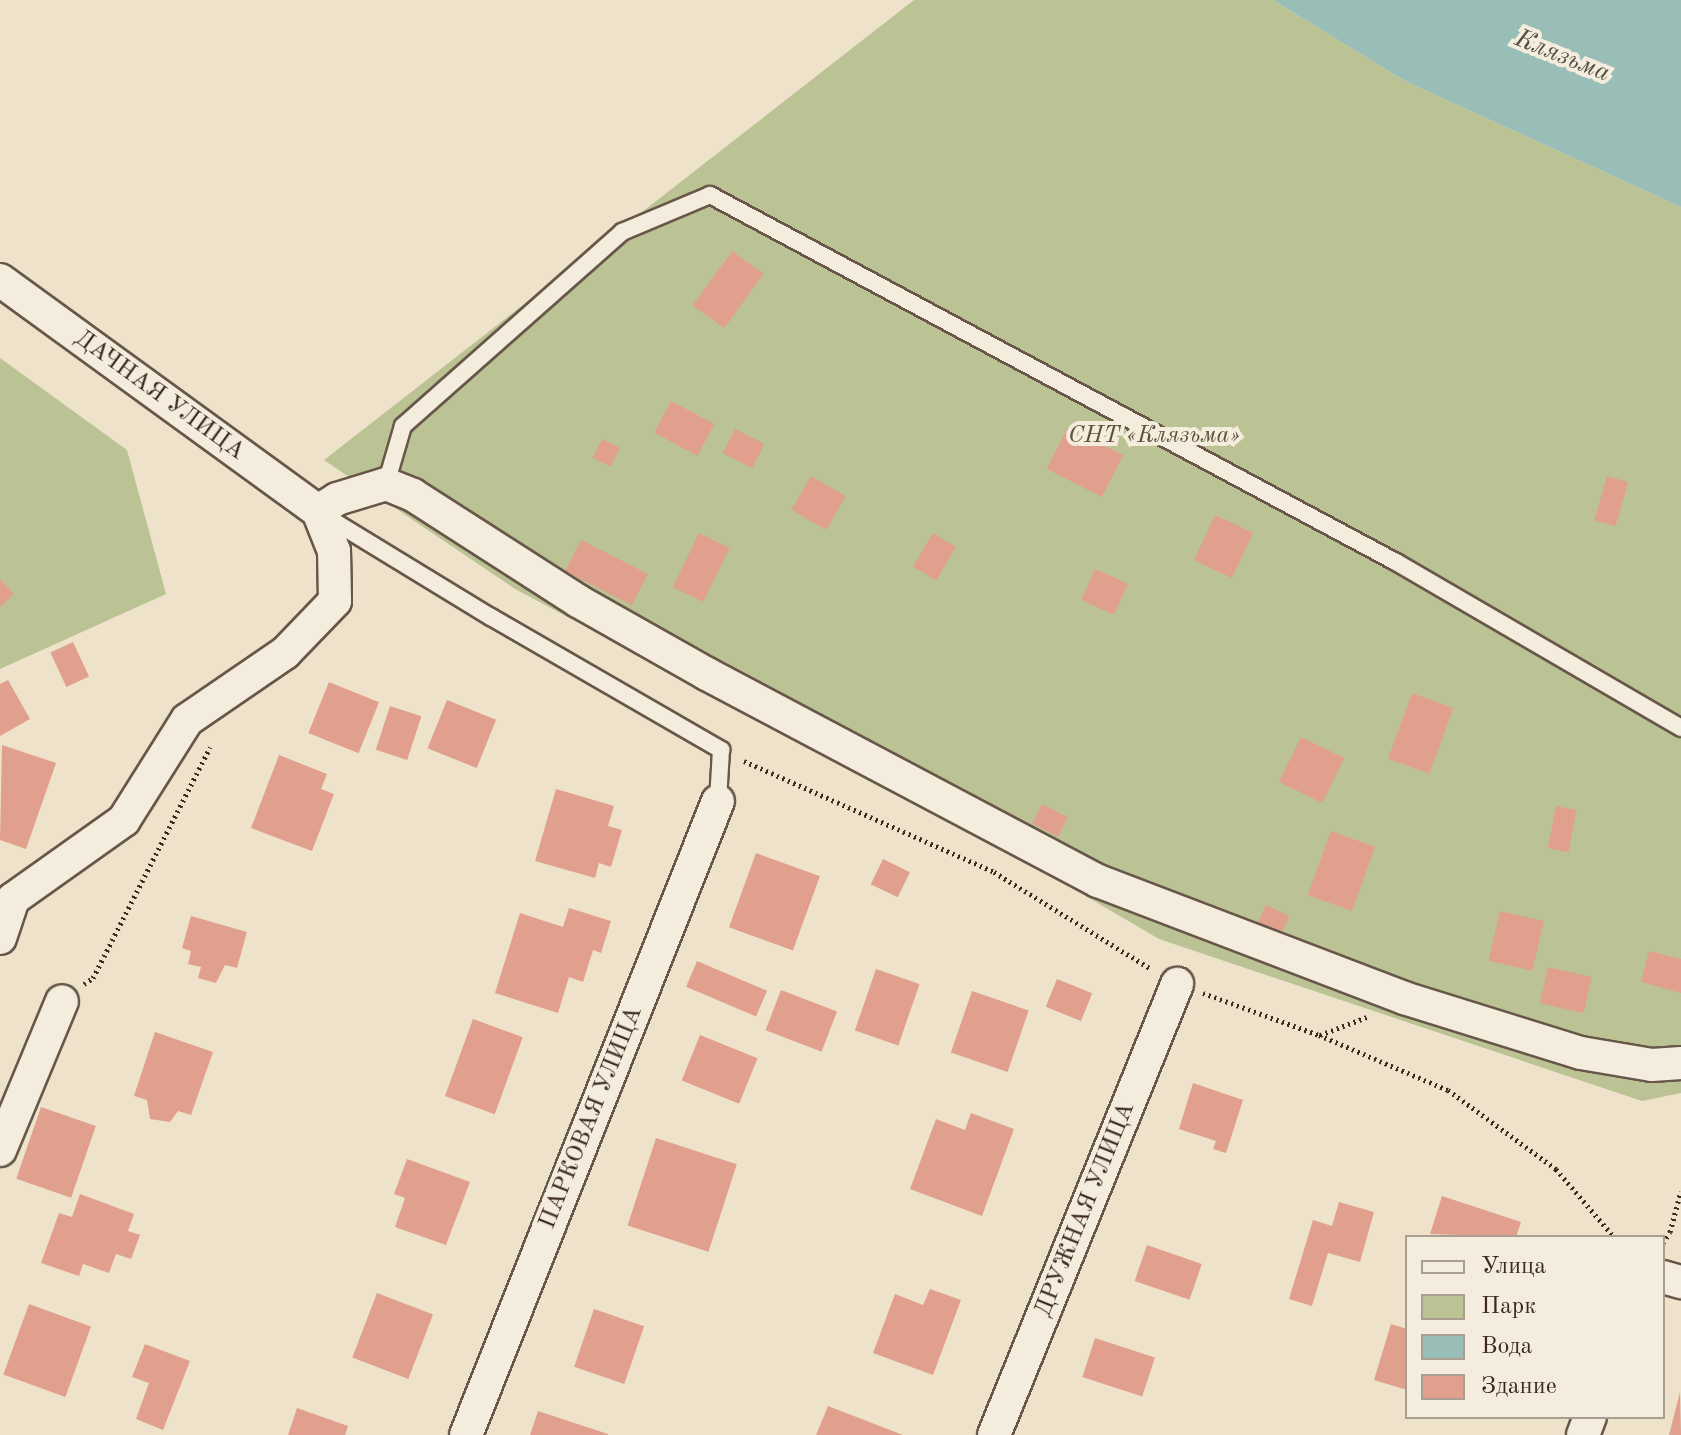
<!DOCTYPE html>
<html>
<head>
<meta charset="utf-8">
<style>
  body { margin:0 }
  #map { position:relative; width:1681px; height:1435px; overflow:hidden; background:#eee3ca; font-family:"Old Standard TT",serif }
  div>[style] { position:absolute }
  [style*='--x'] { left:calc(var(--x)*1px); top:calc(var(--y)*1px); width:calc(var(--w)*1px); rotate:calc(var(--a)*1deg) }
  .green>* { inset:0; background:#bbc395 }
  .water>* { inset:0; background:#99beb7 }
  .building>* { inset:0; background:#e0a08d; transform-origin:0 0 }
  .path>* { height:5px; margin-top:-2.5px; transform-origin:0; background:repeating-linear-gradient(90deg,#3c281e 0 2px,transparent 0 6px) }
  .roads { filter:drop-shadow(2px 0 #685749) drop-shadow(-2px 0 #685749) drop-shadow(0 2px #685749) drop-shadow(0 -2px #685749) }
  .lane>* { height:16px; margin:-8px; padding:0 8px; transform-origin:8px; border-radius:8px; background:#f4eddd }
  .street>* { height:32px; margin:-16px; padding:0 16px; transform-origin:16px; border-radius:16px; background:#f4eddd }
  span { translate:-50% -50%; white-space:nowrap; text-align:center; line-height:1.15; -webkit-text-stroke:8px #f4eddd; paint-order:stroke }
  .street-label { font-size:24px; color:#3c281e }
  .park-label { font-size:24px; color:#5c4f3c; font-style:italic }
  .water-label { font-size:26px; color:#534e44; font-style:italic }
  .legend { position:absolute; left:1405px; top:1235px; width:260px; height:184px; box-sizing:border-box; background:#f4eddd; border:2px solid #aa9e91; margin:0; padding:10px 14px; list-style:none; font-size:24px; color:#3c281e }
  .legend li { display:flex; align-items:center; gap:16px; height:40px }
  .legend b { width:40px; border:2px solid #aa9e91 }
</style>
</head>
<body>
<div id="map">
  <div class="green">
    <i style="clip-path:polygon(914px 0,1273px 0,1405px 81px,1681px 207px,1681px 1093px,1642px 1101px,1159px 939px,1012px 853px,515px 589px,324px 460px)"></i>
    <i style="clip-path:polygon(0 358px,127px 450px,166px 594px,0 669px)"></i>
  </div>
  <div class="water">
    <i style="clip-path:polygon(1273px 0,1681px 0,1681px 207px,1405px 81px)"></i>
  </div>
  <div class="building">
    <i style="left:732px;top:251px;width:39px;height:67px;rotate:36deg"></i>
    <i style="left:671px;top:401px;width:49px;height:36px;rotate:28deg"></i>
    <i style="left:1068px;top:427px;width:62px;height:47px;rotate:27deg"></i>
    <i style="left:735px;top:429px;width:33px;height:27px;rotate:27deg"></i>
    <i style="left:602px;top:439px;width:20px;height:21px;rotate:27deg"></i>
    <i style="left:811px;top:476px;width:40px;height:39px;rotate:30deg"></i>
    <i style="left:1607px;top:476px;width:22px;height:46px;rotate:16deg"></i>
    <i style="left:1215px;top:515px;width:42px;height:50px;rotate:25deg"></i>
    <i style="left:699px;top:533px;width:34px;height:60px;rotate:26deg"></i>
    <i style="left:933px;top:533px;width:27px;height:39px;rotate:31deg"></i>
    <i style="left:581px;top:540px;width:75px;height:35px;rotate:27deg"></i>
    <i style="left:1095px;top:569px;width:36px;height:34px;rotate:24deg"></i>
    <i style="clip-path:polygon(0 579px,14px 594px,0 607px)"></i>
    <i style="left:73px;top:642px;width:38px;height:25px;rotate:65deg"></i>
    <i style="clip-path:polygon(8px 680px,30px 719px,0 736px,0 684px)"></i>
    <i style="left:329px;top:682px;width:54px;height:55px;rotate:22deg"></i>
    <i style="left:1412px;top:693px;width:44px;height:70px;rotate:20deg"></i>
    <i style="left:447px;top:700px;width:53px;height:52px;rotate:22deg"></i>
    <i style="left:390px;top:706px;width:33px;height:46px;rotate:18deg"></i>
    <i style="left:1301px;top:737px;width:48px;height:50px;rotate:26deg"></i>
    <i style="clip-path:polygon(2px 745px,56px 763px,26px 849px,0 840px)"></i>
    <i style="clip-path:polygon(279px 755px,327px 774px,321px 789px,334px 794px,312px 851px,251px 828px)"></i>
    <i style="clip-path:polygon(556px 789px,614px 806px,608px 826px,622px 830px,611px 867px,599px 863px,595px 878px,535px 861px)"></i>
    <i style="left:1042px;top:804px;width:29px;height:22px;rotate:27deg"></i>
    <i style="left:1556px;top:806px;width:21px;height:43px;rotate:11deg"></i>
    <i style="left:1331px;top:831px;width:47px;height:68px;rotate:20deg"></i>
    <i style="left:756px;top:853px;width:68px;height:79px;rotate:20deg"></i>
    <i style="left:883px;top:859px;width:30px;height:28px;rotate:26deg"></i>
    <i style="left:1266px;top:905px;width:26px;height:23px;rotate:25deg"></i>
    <i style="clip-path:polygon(569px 908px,611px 921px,601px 953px,593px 950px,583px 982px,569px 977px,558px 1013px,495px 993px,520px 913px,563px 927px)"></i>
    <i style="left:1500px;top:911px;width:45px;height:51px;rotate:13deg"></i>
    <i style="clip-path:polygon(191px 916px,247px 932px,237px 968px,225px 965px,216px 983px,198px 978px,201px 967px,188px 964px,191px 951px,182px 948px)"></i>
    <i style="clip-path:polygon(1649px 951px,1681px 959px,1681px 993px,1641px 982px)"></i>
    <i style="left:697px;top:961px;width:76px;height:28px;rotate:23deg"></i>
    <i style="left:1548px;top:967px;width:45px;height:37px;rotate:13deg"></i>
    <i style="left:876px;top:969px;width:46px;height:65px;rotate:19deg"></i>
    <i style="left:1057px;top:979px;width:38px;height:30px;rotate:22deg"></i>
    <i style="left:781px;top:990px;width:60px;height:43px;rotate:21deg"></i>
    <i style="left:972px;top:991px;width:60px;height:65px;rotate:19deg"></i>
    <i style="left:473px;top:1019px;width:53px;height:82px;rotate:20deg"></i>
    <i style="clip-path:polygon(155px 1032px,213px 1052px,191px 1115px,178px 1111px,170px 1122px,150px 1119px,147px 1100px,134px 1096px)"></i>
    <i style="left:700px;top:1035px;width:62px;height:49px;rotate:22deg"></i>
    <i style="clip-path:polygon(1193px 1083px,1243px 1100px,1226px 1153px,1213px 1149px,1216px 1141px,1179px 1129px)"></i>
    <i style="left:41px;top:1107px;width:58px;height:76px;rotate:19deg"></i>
    <i style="clip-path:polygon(971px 1113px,1014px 1129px,982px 1216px,910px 1189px,936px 1119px,965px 1130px)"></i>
    <i style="left:656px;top:1138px;width:85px;height:92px;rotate:18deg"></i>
    <i style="clip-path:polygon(407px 1159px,470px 1182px,446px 1245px,395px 1227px,405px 1198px,394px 1194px)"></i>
    <i style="clip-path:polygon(80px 1194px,134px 1214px,128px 1231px,140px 1235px,131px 1259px,116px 1254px,109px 1273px,83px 1264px,79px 1276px,41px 1263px,59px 1213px,72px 1217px)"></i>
    <i style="clip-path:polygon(1442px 1196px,1521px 1222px,1516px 1237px,1430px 1234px)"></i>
    <i style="clip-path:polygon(1339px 1202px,1374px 1212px,1360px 1262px,1328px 1253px,1312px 1306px,1289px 1299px,1313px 1220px,1332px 1226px)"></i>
    <i style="left:1147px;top:1245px;width:58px;height:38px;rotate:19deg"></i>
    <i style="clip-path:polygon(930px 1289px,961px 1300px,933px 1375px,873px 1353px,895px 1294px,923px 1305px)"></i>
    <i style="left:377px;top:1293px;width:60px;height:69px;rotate:21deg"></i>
    <i style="left:29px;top:1304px;width:66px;height:75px;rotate:20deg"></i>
    <i style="left:594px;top:1309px;width:53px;height:61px;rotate:19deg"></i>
    <i style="clip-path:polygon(1391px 1324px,1407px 1329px,1407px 1390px,1374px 1380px)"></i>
    <i style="left:1095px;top:1338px;width:63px;height:41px;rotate:18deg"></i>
    <i style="clip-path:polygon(145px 1344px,190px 1361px,163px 1430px,136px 1419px,149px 1383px,132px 1377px)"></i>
    <i style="clip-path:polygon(1680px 1392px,1681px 1435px,1669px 1435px)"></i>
    <i style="clip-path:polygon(828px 1406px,903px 1435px,816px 1435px)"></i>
    <i style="clip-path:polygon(297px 1408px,348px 1426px,345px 1435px,288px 1435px)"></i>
    <i style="clip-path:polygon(538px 1411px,608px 1434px,608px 1435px,530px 1435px)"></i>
  </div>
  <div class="path">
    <i style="--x:744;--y:761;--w:274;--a:23.9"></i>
    <i style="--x:994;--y:872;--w:185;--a:31.7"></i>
    <i style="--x:84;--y:984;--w:11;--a:-34"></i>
    <i style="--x:93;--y:978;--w:259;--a:-63.1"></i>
    <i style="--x:1203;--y:993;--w:123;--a:19.9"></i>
    <i style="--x:1319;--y:1035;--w:140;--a:23.1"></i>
    <i style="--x:1448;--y:1090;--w:134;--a:36.2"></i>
    <i style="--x:1556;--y:1169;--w:89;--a:49.5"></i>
    <i style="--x:1320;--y:1035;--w:50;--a:-21"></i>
    <i style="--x:1663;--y:1243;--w:13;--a:-58"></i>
    <i style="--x:1670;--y:1232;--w:42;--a:-75"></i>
  </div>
  <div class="roads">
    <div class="lane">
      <i style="--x:386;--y:484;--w:60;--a:-73.7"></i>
      <i style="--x:403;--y:426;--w:293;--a:-41.5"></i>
      <i style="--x:622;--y:232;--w:95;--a:-22.8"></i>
      <i style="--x:710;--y:195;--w:778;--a:28.15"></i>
      <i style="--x:1396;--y:562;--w:330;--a:30.2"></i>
      <i style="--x:322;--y:514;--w:198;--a:31.4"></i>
      <i style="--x:491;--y:617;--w:266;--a:30"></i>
      <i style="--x:721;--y:750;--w:51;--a:93.4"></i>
    </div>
    <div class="street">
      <i style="--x:0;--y:280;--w:393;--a:36"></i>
      <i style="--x:318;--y:511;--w:22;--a:-32"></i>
      <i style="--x:337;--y:499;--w:51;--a:-17"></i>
      <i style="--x:386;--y:484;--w:29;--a:22"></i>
      <i style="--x:413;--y:495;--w:196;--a:32.7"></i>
      <i style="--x:578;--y:601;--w:148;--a:29.5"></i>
      <i style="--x:707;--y:674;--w:442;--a:27.9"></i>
      <i style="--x:1098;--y:881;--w:328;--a:20.9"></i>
      <i style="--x:1404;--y:998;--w:185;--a:17.3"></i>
      <i style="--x:1581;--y:1053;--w:72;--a:9.6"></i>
      <i style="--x:1652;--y:1065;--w:29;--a:-4"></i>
      <i style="--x:0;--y:938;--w:41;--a:-71.6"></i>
      <i style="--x:13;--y:899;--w:136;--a:-35.4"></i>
      <i style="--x:124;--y:820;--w:118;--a:-57.8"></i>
      <i style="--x:187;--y:720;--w:119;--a:-34.4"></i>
      <i style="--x:285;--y:653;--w:72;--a:-46.1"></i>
      <i style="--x:335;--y:601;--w:50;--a:-91.1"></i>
      <i style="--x:334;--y:551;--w:43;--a:-111.8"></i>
      <i style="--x:0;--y:1150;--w:161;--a:-67.4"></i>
      <i style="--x:1663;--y:1277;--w:19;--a:16"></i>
      <i style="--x:466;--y:1435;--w:682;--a:-68.32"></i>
      <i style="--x:994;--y:1435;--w:487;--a:-67.9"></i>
      <i style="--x:1583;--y:1435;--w:19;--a:-69"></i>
    </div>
  </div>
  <div class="street-label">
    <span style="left:159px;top:396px;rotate:36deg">ДАЧНАЯ УЛИЦА</span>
    <span style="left:592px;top:1118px;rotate:-68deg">ПАРКОВАЯ УЛИЦА</span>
    <span style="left:1086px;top:1210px;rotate:-68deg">ДРУЖНАЯ УЛИЦА</span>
  </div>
  <div class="park-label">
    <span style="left:1154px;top:437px">СНТ «Клязьма»</span>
  </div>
  <div class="water-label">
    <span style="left:1562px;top:57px;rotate:22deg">Клязьма</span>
  </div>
  <ul class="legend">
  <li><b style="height:10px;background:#f4eddd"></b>Улица</li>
  <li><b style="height:22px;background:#bbc395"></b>Парк</li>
  <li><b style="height:22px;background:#99beb7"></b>Вода</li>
  <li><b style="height:22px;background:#e0a08d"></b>Здание</li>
  </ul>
</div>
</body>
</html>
